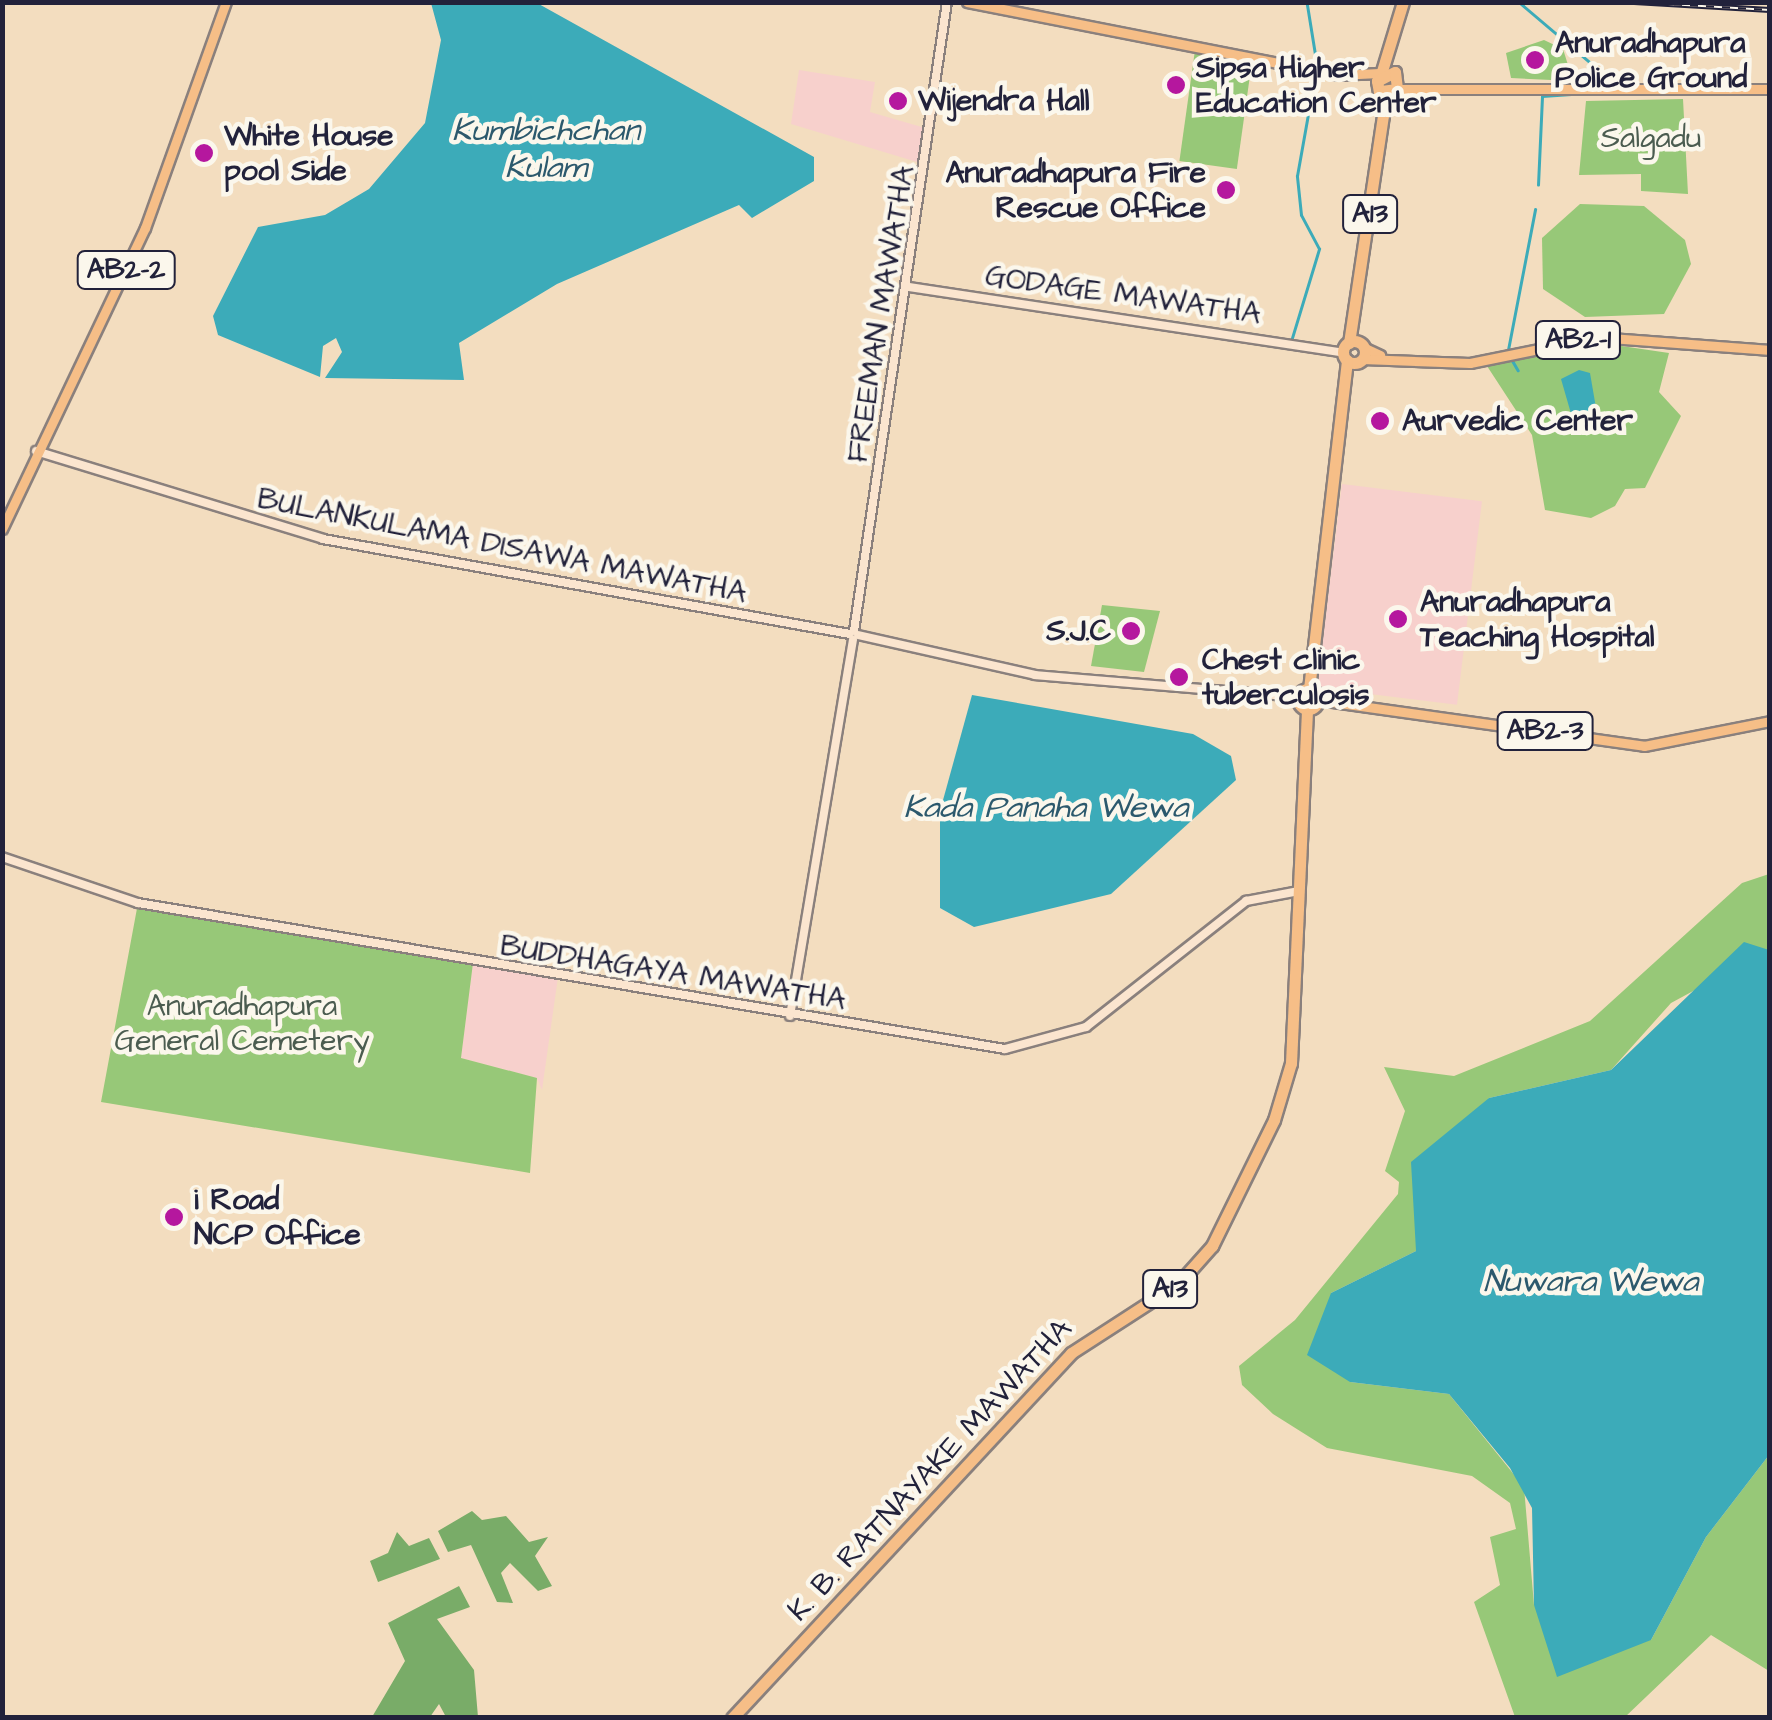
<!DOCTYPE html>
<html>
<head>
<meta charset="utf-8">
<style>
  body { margin:0 }
  #map { position:relative; width:1772px; height:1720px; overflow:hidden; background:#f3ddbf; font-family:"Architects Daughter",sans-serif }
  div>[style] { position:absolute }
  [style*='--x'] { left:calc(var(--x)*1px); top:calc(var(--y)*1px); width:calc(var(--w)*1px); rotate:calc(var(--a)*1deg) }
  .built>* { inset:0; background:#f7d0cc; transform-origin:0 0 }
  .green>* { inset:0; background:#97c878; transform-origin:0 0 }
  .forest>* { inset:0; background:#79ac68 }
  .water>* { inset:0; background:#3cabb9 }
  .stream>* { height:2.5px; margin:-1.25px; padding:0 1.25px; transform-origin:1.25px; border-radius:1.25px; background:#3cabb9 }
  .roads { filter:drop-shadow(2px 0 #8a807d) drop-shadow(-2px 0 #8a807d) drop-shadow(0 2px #8a807d) drop-shadow(0 -2px #8a807d) }
  .secondary>* { height:8px; margin:-4px; padding:0 4px; transform-origin:4px; border-radius:4px; background:#fbe5cf }
  .primary>* { height:9px; margin:-4.5px; padding:0 4.5px; transform-origin:4.5px; border-radius:4.5px; background:#f6be87 }
  .highway>* { height:11px; margin:-5.5px; padding:0 5.5px; transform-origin:5.5px; border-radius:5.5px; background:#f6be87 }
  .highway>.ring { margin:-5.5px; padding:0; box-sizing:content-box; background:none; border:11px solid #f6be87; border-radius:50% }
  .rail>* { height:6px; margin-top:-3px; transform-origin:0; background:repeating-linear-gradient(90deg,#fbf7ec 0 8px,#22223b 0 16px); box-sizing:border-box; border-block:2px solid #22223b }
  .dots>* { width:28px; height:28px; translate:-50% -50%; box-sizing:border-box; border:5px solid #fbf7ec; border-radius:50% }
  span { translate:-50% -50%; white-space:nowrap; text-align:center; line-height:1.15; -webkit-text-stroke:9px #fbf7ec; paint-order:stroke }
  .shield-label span { padding:2px 8px; background:#fbf7ec; border:2px solid; border-radius:8px; -webkit-text-stroke-width:0 }
  .shield-label { font-size:28px; color:#22223b; font-weight:700 }
  .poi-label { font-size:30px; color:#22223b; font-weight:700 }
  .left { translate:0 -50%; text-align:left }
  .right { translate:-100% -50%; text-align:right }
  .park-label { font-size:30px; color:#4b5c50 }
  .street-label { font-size:30px; color:#22223b }
  .water-label { font-size:32px; color:#2c596d; font-style:italic }
  .frame { position:absolute; inset:0; border:5px solid #22223b; pointer-events:none }
</style>
</head>
<body>
<div id="map">
  <div class="built">
    <i style="clip-path:polygon(799px 70px,875px 82px,870px 112px,932px 130px,927px 165px,791px 124px)"></i>
    <i style="left:1342px;top:484px;width:141px;height:205px;rotate:7deg"></i>
    <i style="clip-path:polygon(473px 963px,558px 977px,542px 1090px,537px 1078px,461px 1058px)"></i>
  </div>
  <div class="green">
    <i style="clip-path:polygon(1544px 40px,1563px 49px,1573px 81px,1511px 78px,1506px 53px)"></i>
    <i style="left:1195px;top:50px;width:58px;height:112px;rotate:8deg"></i>
    <i style="clip-path:polygon(1683px 99px,1688px 194px,1641px 191px,1641px 174px,1579px 175px,1586px 101px)"></i>
    <i style="clip-path:polygon(1580px 204px,1644px 206px,1685px 240px,1691px 264px,1664px 314px,1585px 317px,1543px 289px,1542px 238px)"></i>
    <i style="clip-path:polygon(1601px 343px,1669px 353px,1659px 392px,1681px 416px,1645px 488px,1625px 489px,1615px 506px,1591px 518px,1545px 510px,1532px 435px,1487px 366px)"></i>
    <i style="clip-path:polygon(1102px 605px,1160px 611px,1144px 672px,1091px 666px)"></i>
    <i style="clip-path:polygon(1769px 874px,1769px 950px,1671px 1003px,1611px 1070px,1489px 1098px,1416px 1251px,1331px 1293px,1350px 1382px,1449px 1394px,1524px 1487px,1534px 1605px,1651px 1640px,1706px 1537px,1769px 1455px,1769px 1671px,1711px 1635px,1625px 1717px,1515px 1717px,1474px 1602px,1500px 1585px,1490px 1537px,1516px 1529px,1510px 1503px,1472px 1476px,1327px 1448px,1273px 1414px,1242px 1385px,1239px 1366px,1295px 1320px,1398px 1194px,1399px 1182px,1385px 1171px,1405px 1111px,1384px 1067px,1454px 1076px,1590px 1021px,1742px 883px)"></i>
    <i style="clip-path:polygon(138px 903px,473px 963px,461px 1058px,537px 1078px,530px 1173px,101px 1102px)"></i>
  </div>
  <div class="forest">
    <i style="clip-path:polygon(472px 1511px,482px 1520px,506px 1516px,529px 1542px,548px 1537px,535px 1556px,552px 1586px,538px 1591px,510px 1563px,501px 1573px,513px 1603px,497px 1602px,471px 1545px,448px 1552px,438px 1531px)"></i>
    <i style="clip-path:polygon(397px 1532px,409px 1546px,429px 1538px,440px 1559px,378px 1582px,370px 1561px,388px 1553px)"></i>
    <i style="clip-path:polygon(459px 1586px,470px 1607px,437px 1619px,474px 1670px,478px 1717px,446px 1717px,439px 1704px,430px 1717px,372px 1717px,405px 1661px,388px 1623px)"></i>
  </div>
  <div class="water">
    <i style="clip-path:polygon(431px 3px,537px 3px,814px 157px,814px 181px,752px 218px,739px 205px,557px 284px,459px 343px,464px 380px,325px 378px,342px 352px,336px 338px,323px 346px,320px 377px,218px 335px,213px 316px,258px 227px,325px 215px,369px 189px,425px 123px,441px 40px)"></i>
    <i style="clip-path:polygon(1579px 370px,1590px 373px,1596px 408px,1587px 422px,1572px 417px,1561px 379px)"></i>
    <i style="clip-path:polygon(972px 695px,1193px 734px,1231px 756px,1236px 780px,1111px 894px,974px 927px,940px 908px,940px 811px)"></i>
    <i style="clip-path:polygon(1744px 942px,1769px 950px,1769px 1455px,1706px 1537px,1651px 1640px,1557px 1677px,1534px 1605px,1532px 1508px,1510px 1468px,1449px 1394px,1350px 1382px,1307px 1355px,1331px 1293px,1416px 1251px,1411px 1162px,1489px 1098px,1611px 1070px)"></i>
  </div>
  <div class="stream">
    <i style="--x:1307;--y:2;--w:63;--a:80.8"></i>
    <i style="--x:1519;--y:2;--w:128;--a:40.3"></i>
    <i style="--x:1617;--y:85;--w:51;--a:-2.2"></i>
    <i style="--x:1538;--y:185;--w:89;--a:-87.4"></i>
    <i style="--x:1542;--y:96;--w:73;--a:-3.9"></i>
    <i style="--x:1292;--y:338;--w:93;--a:-73.1"></i>
    <i style="--x:1319;--y:249;--w:38;--a:-118"></i>
    <i style="--x:1301;--y:215;--w:39;--a:-96"></i>
    <i style="--x:1297;--y:176;--w:103;--a:-79.9"></i>
    <i style="--x:1508;--y:350;--w:143;--a:-79.1"></i>
    <i style="--x:1511;--y:358;--w:14;--a:60"></i>
  </div>
  <div class="roads">
    <div class="secondary">
      <i style="--x:909;--y:287;--w:439;--a:8.6"></i>
      <i style="--x:36;--y:451;--w:300;--a:17"></i>
      <i style="--x:323;--y:539;--w:535;--a:10.22"></i>
      <i style="--x:854;--y:631;--w:636;--a:-81.59"></i>
      <i style="--x:858;--y:635;--w:181;--a:12.7"></i>
      <i style="--x:1035;--y:675;--w:263;--a:4.8"></i>
      <i style="--x:2;--y:857;--w:144;--a:18.7"></i>
      <i style="--x:138;--y:903;--w:879;--a:9.56"></i>
      <i style="--x:1005;--y:1049;--w:84;--a:-15.2"></i>
      <i style="--x:1086;--y:1027;--w:204;--a:-38.2"></i>
      <i style="--x:1246;--y:901;--w:54;--a:-10.7"></i>
      <i style="--x:790;--y:1016;--w:382;--a:-80.5"></i>
    </div>
    <div class="primary">
      <i style="--x:967;--y:2;--w:378;--a:11.1"></i>
      <i style="--x:1338;--y:75;--w:41;--a:-2.8"></i>
      <i style="--x:1397;--y:89;--w:373;--a:0"></i>
      <i style="--x:1363;--y:347;--w:19;--a:25"></i>
      <i style="--x:1362;--y:359;--w:108;--a:2.1"></i>
      <i style="--x:1470;--y:363;--w:131;--a:-11.5"></i>
      <i style="--x:1598;--y:337;--w:172;--a:4.3"></i>
      <i style="--x:2;--y:529;--w:333;--a:-64.6"></i>
      <i style="--x:145;--y:228;--w:240;--a:-70.3"></i>
      <i style="--x:1318;--y:700;--w:329;--a:8"></i>
      <i style="--x:1644;--y:746;--w:128;--a:-11.2"></i>
    </div>
    <div class="highway">
      <i style="--x:1382;--y:71;--w:72;--a:-73.1"></i>
      <i class="ring" style="left:1343px;top:341px;width:11px;height:11px"></i>
      <i style="--x:1349;--y:343;--w:231;--a:-81.5"></i>
      <i style="--x:1383;--y:115;--w:35;--a:-100"></i>
      <i style="--x:1377;--y:81;--w:20;--a:-27"></i>
      <i style="--x:1395;--y:72;--w:17;--a:83"></i>
      <i style="--x:1397;--y:89;--w:16;--a:173"></i>
      <i style="--x:1309;--y:689;--w:331;--a:-83.4"></i>
      <i class="ring" style="left:1298px;top:689px;width:9px;height:9px"></i>
      <i style="--x:732;--y:1718;--w:498;--a:-47.1"></i>
      <i style="--x:1071;--y:1353;--w:129;--a:-32.9"></i>
      <i style="--x:1179;--y:1283;--w:50;--a:-48.3"></i>
      <i style="--x:1212;--y:1246;--w:140;--a:-63.8"></i>
      <i style="--x:1274;--y:1120;--w:59;--a:-73.4"></i>
      <i style="--x:1291;--y:1063;--w:354;--a:-87.4"></i>
    </div>
  </div>
  <div class="rail">
    <i style="--x:1634;--y:2;--w:136;--a:3.4"></i>
  </div>
  <div class="dots">
    <i style="left:1535px;top:60px;background:#b5179e"></i>
    <i style="left:1176px;top:85px;background:#b5179e"></i>
    <i style="left:898px;top:101px;background:#b5179e"></i>
    <i style="left:204px;top:153px;background:#b5179e"></i>
    <i style="left:1226px;top:190px;background:#b5179e"></i>
    <i style="left:1380px;top:421px;background:#b5179e"></i>
    <i style="left:1398px;top:619px;background:#b5179e"></i>
    <i style="left:1131px;top:631px;background:#b5179e"></i>
    <i style="left:1179px;top:677px;background:#b5179e"></i>
    <i style="left:174px;top:1217px;background:#b5179e"></i>
  </div>
  <div class="shield-label">
    <span style="left:1370px;top:214px">A13</span>
    <span style="left:126px;top:270px">AB2-2</span>
    <span style="left:1578px;top:340px">AB2-1</span>
    <span style="left:1545px;top:731px">AB2-3</span>
    <span style="left:1170px;top:1289px">A13</span>
  </div>
  <div class="poi-label">
    <span class="left" style="left:1555px;top:60px">Anuradhapura<br>Police Ground</span>
    <span class="left" style="left:1196px;top:85px">Sipsa Higher<br>Education Center</span>
    <span class="left" style="left:918px;top:101px">Wijendra Hall</span>
    <span class="left" style="left:224px;top:153px">White House<br>pool Side</span>
    <span class="right" style="left:1206px;top:190px">Anuradhapura Fire<br>Rescue Office</span>
    <span class="left" style="left:1402px;top:421px">Aurvedic Center</span>
    <span class="left" style="left:1420px;top:619px">Anuradhapura<br>Teaching Hospital</span>
    <span class="right" style="left:1111px;top:631px">S.J.C</span>
    <span class="left" style="left:1202px;top:677px">Chest clinic<br>tuberculosis</span>
    <span class="left" style="left:194px;top:1217px">i Road<br>NCP Office</span>
  </div>
  <div class="park-label">
    <span style="left:1651px;top:138px">Salgadu</span>
    <span style="left:242px;top:1023px">Anuradhapura<br>General Cemetery</span>
  </div>
  <div class="street-label">
    <span style="left:1123px;top:295px;rotate:8deg">GODAGE MAWATHA</span>
    <span style="left:881px;top:314px;rotate:-81deg">FREEMAN MAWATHA</span>
    <span style="left:502px;top:546px;rotate:11deg">BULANKULAMA DISAWA MAWATHA</span>
    <span style="left:673px;top:973px;rotate:9deg">BUDDHAGAYA MAWATHA</span>
    <span style="left:930px;top:1470px;rotate:-47deg">K. B. RATNAYAKE MAWATHA</span>
  </div>
  <div class="water-label">
    <span style="left:546px;top:150px">Kumbichchan<br>Kulam</span>
    <span style="left:1046px;top:808px">Kada Panaha Wewa</span>
    <span style="left:1591px;top:1282px">Nuwara Wewa</span>
  </div>
  <div class="frame"></div>
</div>
</body>
</html>
